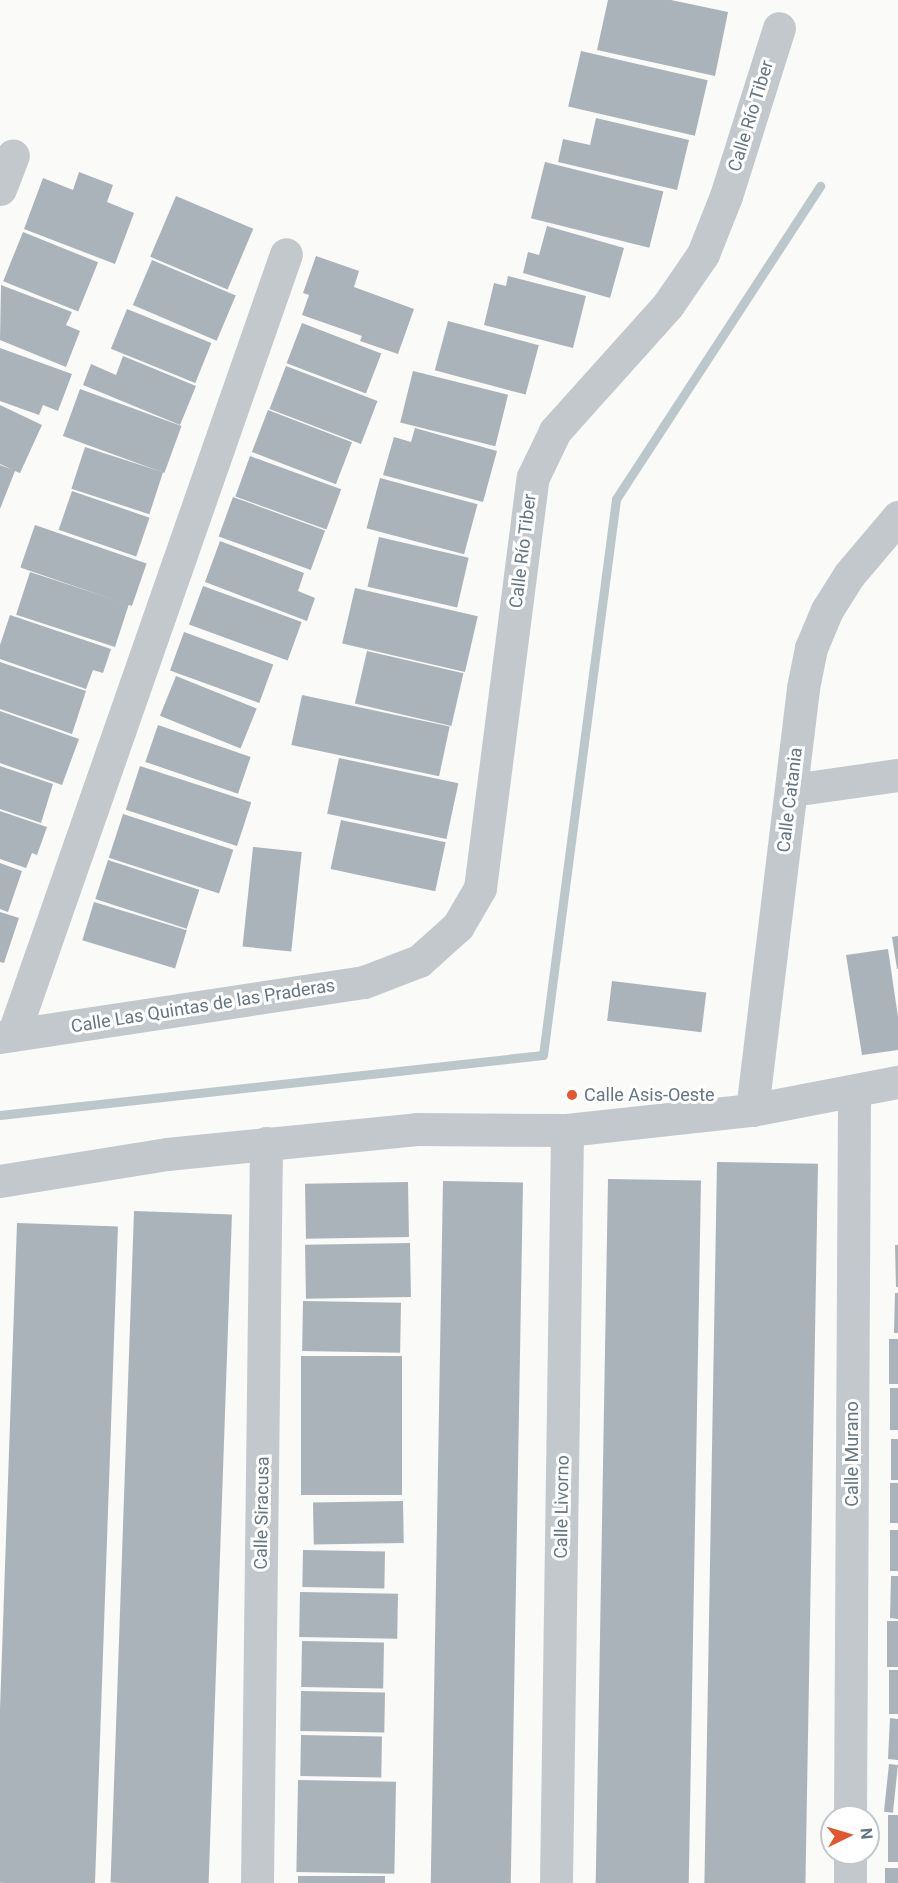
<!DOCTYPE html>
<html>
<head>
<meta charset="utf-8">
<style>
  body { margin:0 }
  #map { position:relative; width:898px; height:1883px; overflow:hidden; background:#fafaf8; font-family:Roboto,sans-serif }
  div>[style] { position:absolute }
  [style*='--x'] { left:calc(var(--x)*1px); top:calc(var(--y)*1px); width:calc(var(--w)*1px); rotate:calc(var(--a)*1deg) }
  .stream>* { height:9px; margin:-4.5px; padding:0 4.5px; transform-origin:4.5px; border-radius:4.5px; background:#bbc7cb }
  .building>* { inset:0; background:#aab3b9; transform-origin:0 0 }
  .minor>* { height:33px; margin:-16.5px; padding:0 16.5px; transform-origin:16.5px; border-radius:16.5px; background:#c3c8cc }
  .dots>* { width:16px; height:16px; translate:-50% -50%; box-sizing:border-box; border:3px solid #fff; border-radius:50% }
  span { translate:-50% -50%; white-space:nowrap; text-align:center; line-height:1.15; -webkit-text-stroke:6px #fff; paint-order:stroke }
  .street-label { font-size:18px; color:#657683 }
  .poi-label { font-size:18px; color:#657683 }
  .left { translate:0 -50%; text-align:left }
  .north { position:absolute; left:820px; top:1805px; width:60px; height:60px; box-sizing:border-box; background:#fff; border:2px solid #c1c8cd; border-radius:50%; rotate:85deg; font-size:16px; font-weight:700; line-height:24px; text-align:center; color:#657683 }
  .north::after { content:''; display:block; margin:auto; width:21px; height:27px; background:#e4572e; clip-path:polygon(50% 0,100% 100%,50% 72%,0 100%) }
</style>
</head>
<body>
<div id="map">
  <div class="stream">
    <i style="--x:0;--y:1115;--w:546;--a:-6.31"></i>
    <i style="--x:543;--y:1055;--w:561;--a:-82.52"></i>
    <i style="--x:616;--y:499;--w:374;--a:-56.9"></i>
  </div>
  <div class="building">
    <i style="clip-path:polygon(608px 0,671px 0,728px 12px,715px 76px,597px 50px)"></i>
    <i style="left:581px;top:51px;width:130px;height:57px;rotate:13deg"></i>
    <i style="clip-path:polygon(596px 118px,689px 140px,677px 190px,558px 162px,563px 139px,590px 145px)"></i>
    <i style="left:545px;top:162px;width:122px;height:58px;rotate:14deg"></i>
    <i style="clip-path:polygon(79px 172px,113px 185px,107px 202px,134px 213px,115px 264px,24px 229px,43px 178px,73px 190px)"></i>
    <i style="left:176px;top:196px;width:84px;height:66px;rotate:23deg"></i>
    <i style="clip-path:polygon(547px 226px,624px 248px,610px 298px,523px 273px,528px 252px,539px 255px)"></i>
    <i style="left:23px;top:232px;width:81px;height:53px;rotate:22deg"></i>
    <i style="clip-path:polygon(316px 256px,359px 271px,354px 287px,414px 309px,398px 354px,360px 341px,362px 336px,302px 315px,309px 295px,303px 293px)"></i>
    <i style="left:152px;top:260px;width:91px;height:49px;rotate:23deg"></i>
    <i style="clip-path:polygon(508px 276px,586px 296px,573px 348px,484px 325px,494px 283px,506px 286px)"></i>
    <i style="clip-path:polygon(1px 285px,72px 312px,66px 325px,80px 331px,66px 367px,0 340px)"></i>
    <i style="left:127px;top:309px;width:91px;height:43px;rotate:22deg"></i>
    <i style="left:448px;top:321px;width:94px;height:51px;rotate:15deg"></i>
    <i style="left:302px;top:323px;width:85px;height:43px;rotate:21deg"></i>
    <i style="clip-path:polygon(0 348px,72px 374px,58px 411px,43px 405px,39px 415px,0 401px)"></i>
    <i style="clip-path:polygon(123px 356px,196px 386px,180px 425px,83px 385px,91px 364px,116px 375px)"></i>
    <i style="left:286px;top:366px;width:98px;height:46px;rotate:21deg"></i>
    <i style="left:413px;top:371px;width:98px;height:53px;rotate:14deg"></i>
    <i style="left:80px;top:389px;width:108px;height:50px;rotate:20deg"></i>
    <i style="clip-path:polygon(0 405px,42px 425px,20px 473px,15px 471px,0 509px,0 465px,13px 470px,0 464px)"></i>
    <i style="left:268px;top:410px;width:90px;height:45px;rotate:21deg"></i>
    <i style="clip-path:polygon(415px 428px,497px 451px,483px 502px,383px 475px,394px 437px,411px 442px)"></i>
    <i style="left:85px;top:447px;width:82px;height:44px;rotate:18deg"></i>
    <i style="left:250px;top:456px;width:97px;height:43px;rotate:20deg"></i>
    <i style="left:380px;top:478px;width:101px;height:52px;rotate:15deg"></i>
    <i style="left:72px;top:491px;width:82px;height:41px;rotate:19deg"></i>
    <i style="left:233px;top:497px;width:98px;height:42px;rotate:20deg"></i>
    <i style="left:35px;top:525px;width:118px;height:45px;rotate:19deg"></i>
    <i style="left:379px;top:537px;width:92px;height:51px;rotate:13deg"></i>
    <i style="clip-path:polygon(220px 541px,304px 573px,298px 591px,315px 598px,307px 621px,205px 582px)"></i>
    <i style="left:30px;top:572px;width:104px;height:45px;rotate:18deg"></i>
    <i style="left:203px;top:586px;width:105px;height:41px;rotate:20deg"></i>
    <i style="left:355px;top:588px;width:126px;height:57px;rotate:13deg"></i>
    <i style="clip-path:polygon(10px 615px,111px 649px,103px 673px,93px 670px,86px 689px,0 659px,0 645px)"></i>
    <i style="left:184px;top:632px;width:95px;height:41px;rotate:20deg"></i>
    <i style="left:367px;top:651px;width:99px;height:54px;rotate:13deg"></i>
    <i style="clip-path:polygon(0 662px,86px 691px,72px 734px,0 709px)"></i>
    <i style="left:176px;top:676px;width:87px;height:43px;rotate:22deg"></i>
    <i style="left:302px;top:695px;width:151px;height:51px;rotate:12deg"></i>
    <i style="clip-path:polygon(0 711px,79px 739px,62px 785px,0 763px)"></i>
    <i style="left:158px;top:725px;width:98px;height:39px;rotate:19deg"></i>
    <i style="left:339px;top:758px;width:122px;height:57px;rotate:12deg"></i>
    <i style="clip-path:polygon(0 766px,53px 784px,41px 823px,0 809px)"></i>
    <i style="left:140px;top:766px;width:117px;height:46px;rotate:18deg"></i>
    <i style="clip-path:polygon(0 811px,47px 827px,37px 855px,32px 853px,26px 868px,0 859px)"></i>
    <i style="left:123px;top:814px;width:116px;height:46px;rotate:18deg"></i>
    <i style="left:341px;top:820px;width:107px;height:50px;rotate:12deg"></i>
    <i style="left:253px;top:847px;width:49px;height:100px;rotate:6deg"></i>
    <i style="left:108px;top:860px;width:96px;height:41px;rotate:18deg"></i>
    <i style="clip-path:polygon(0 863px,22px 871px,8px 912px,0 909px)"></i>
    <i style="left:94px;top:902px;width:97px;height:40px;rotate:17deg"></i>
    <i style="clip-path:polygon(0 912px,19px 918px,4px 963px,0 962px)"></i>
    <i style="clip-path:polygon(898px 936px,898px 969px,897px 969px,892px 937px)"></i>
    <i style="clip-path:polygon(888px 949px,898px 1017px,898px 1050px,862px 1055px,846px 955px)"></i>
    <i style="left:612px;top:981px;width:95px;height:40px;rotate:7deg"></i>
    <i style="left:717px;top:1162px;width:101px;height:721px;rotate:1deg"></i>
    <i style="left:608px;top:1179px;width:93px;height:704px;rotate:1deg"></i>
    <i style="left:443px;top:1181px;width:80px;height:702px;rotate:1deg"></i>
    <i style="left:408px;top:1182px;width:55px;height:103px;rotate:89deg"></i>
    <i style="left:134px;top:1211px;width:98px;height:672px;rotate:2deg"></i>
    <i style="left:17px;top:1223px;width:101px;height:660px;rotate:2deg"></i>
    <i style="left:410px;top:1243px;width:54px;height:105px;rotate:89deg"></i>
    <i style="clip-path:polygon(895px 1245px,898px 1245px,898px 1287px,896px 1287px)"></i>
    <i style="clip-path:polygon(895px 1293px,898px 1293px,898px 1333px,894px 1333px)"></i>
    <i style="left:303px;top:1301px;width:98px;height:50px;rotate:1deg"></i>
    <i style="left:889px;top:1339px;width:9px;height:45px"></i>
    <i style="left:301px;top:1356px;width:101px;height:139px"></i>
    <i style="left:890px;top:1388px;width:8px;height:42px"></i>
    <i style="left:891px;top:1439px;width:7px;height:41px"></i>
    <i style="left:890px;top:1483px;width:8px;height:40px"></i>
    <i style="left:403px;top:1501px;width:42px;height:90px;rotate:89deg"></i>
    <i style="left:890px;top:1530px;width:8px;height:41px"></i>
    <i style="left:303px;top:1550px;width:82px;height:37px;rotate:1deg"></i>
    <i style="clip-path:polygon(891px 1576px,898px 1576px,898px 1619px,890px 1618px)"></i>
    <i style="left:300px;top:1592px;width:98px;height:45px;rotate:1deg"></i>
    <i style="left:887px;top:1621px;width:11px;height:46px"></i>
    <i style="left:302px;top:1641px;width:82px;height:46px;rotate:1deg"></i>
    <i style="left:889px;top:1670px;width:9px;height:44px"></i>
    <i style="left:301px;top:1691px;width:84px;height:40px;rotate:1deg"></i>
    <i style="clip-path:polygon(890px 1718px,898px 1719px,898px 1760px,888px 1759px)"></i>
    <i style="left:301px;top:1735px;width:81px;height:41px;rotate:1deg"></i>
    <i style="left:889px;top:1764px;width:9px;height:48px;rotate:6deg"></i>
    <i style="left:298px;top:1780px;width:98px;height:92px;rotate:1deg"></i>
    <i style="left:888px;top:1815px;width:10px;height:47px"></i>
    <i style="left:885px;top:1868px;width:13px;height:15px"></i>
    <i style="left:298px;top:1876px;width:87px;height:7px"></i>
  </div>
  <div class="minor">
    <i style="--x:0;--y:189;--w:36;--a:-69"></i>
    <i style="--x:792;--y:790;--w:107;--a:-8.1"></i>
    <i style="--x:13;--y:1035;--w:827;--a:-70.73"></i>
    <i style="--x:0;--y:1037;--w:368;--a:-8.6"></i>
    <i style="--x:364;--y:982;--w:59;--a:-20.9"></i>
    <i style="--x:419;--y:961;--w:52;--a:-41.9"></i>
    <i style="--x:458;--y:926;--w:44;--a:-59.9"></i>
    <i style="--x:480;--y:888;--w:414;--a:-82.7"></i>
    <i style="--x:533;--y:477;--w:51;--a:-64.4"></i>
    <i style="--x:555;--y:431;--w:169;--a:-48.1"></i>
    <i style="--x:668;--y:305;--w:62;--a:-55.5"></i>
    <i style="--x:703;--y:254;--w:62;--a:-68.4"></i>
    <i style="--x:726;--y:196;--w:176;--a:-72.5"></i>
    <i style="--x:752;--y:1110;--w:425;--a:-83.1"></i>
    <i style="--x:803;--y:688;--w:41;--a:-78.7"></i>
    <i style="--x:811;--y:648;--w:41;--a:-67.2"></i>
    <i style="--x:827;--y:610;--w:41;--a:-57.8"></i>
    <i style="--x:849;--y:575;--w:76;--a:-49.8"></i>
    <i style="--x:0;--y:1181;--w:169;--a:-9.2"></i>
    <i style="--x:167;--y:1154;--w:251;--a:-5.7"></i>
    <i style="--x:417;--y:1129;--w:150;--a:0.4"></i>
    <i style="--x:567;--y:1130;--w:186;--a:-6.2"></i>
    <i style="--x:752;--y:1110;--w:149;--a:-10.9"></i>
    <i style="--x:850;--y:1817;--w:726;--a:-89.68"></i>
    <i style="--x:257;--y:1883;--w:740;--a:-89.3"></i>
    <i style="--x:556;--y:1883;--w:753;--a:-89.16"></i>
    <i style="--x:850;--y:1883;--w:30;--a:-90"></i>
  </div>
  <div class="dots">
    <i style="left:572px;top:1095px;background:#e4572e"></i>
  </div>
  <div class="street-label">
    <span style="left:751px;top:116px;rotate:-73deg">Calle Río Tiber</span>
    <span style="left:523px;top:551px;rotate:-83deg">Calle Río Tiber</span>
    <span style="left:790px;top:800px;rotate:-83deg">Calle Catania</span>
    <span style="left:203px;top:1006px;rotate:-9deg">Calle Las Quintas de las Praderas</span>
    <span style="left:852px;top:1454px;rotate:-90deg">Calle Murano</span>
    <span style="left:562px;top:1507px;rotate:-89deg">Calle Livorno</span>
    <span style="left:262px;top:1513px;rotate:-89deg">Calle Siracusa</span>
  </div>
  <div class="poi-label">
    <span class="left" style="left:584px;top:1095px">Calle Asis-Oeste</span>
  </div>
  <div class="north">N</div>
</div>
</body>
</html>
